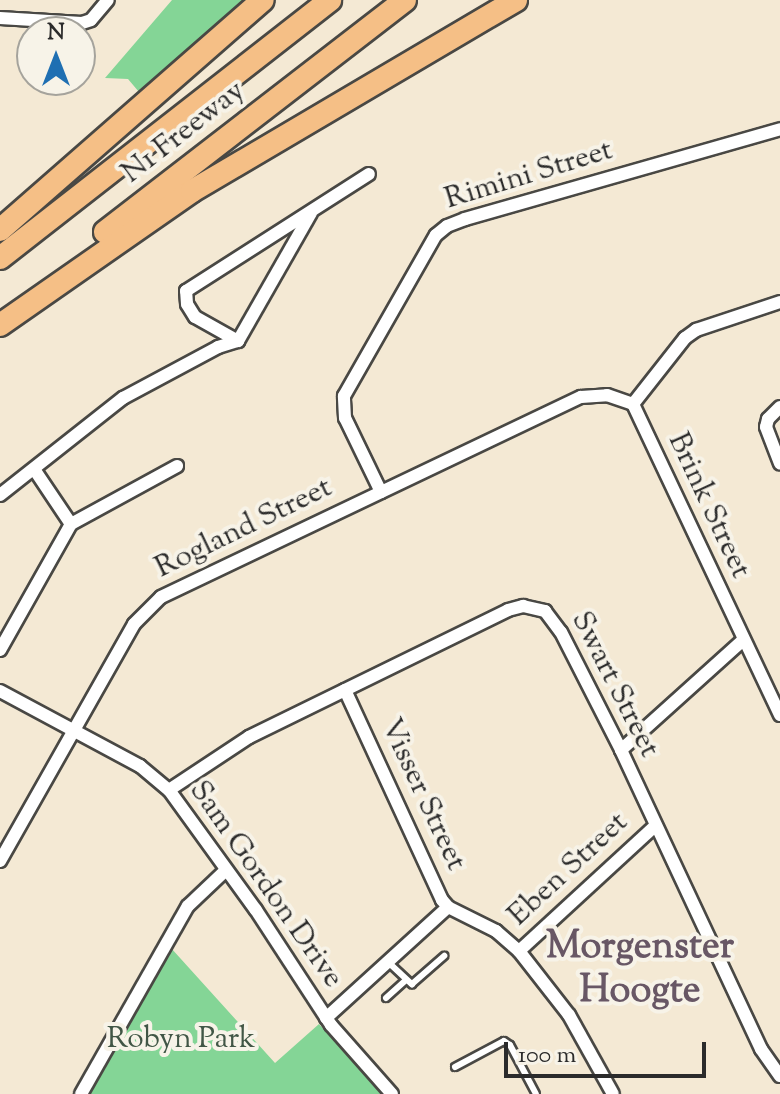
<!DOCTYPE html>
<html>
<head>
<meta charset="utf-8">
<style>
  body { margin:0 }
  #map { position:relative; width:780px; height:1094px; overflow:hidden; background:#f4e9d4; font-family:"Sorts Mill Goudy",serif }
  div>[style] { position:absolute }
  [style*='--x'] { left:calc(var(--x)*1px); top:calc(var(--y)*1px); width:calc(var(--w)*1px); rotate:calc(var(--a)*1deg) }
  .green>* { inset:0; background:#84d596 }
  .roads { filter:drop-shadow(2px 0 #494844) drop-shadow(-2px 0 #494844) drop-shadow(0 2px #494844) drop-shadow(0 -2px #494844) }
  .lane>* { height:6px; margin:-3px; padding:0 3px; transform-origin:3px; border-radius:3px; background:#fff }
  .street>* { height:12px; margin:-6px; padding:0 6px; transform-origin:6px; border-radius:6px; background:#fff }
  .highway>* { height:22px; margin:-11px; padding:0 11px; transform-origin:11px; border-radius:11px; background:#f5bf86 }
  span { translate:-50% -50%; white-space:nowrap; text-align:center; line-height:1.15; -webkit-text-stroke:8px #f7f3e8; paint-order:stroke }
  .street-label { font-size:30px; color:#2b2b2b }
  .park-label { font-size:30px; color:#415646 }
  .district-label { font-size:38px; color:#685765; font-weight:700 }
  .north { position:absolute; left:16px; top:16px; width:80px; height:80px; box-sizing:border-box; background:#f7f3e8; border:2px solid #a5a39c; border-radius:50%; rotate:0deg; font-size:22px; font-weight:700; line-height:32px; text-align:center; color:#2b2b2b }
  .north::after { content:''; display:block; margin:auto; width:28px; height:36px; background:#1f6fb2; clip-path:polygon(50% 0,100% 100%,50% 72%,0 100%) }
  .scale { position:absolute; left:504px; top:1042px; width:202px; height:36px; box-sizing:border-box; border:4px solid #2b2b2b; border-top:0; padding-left:10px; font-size:24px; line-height:28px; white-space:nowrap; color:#2b2b2b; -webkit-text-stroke:6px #f7f3e8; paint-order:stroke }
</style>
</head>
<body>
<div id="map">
  <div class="green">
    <i style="clip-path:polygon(172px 0,245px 0,139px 92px,128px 79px,105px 78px)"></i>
    <i style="clip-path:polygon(171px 948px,275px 1063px,319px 1024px,381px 1094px,89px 1094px)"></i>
  </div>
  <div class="roads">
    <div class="lane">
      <i style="--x:388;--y:962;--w:33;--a:43"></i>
      <i style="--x:412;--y:984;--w:43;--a:-41.2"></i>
      <i style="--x:386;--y:998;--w:25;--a:-42"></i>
      <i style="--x:455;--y:1067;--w:55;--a:-28"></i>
      <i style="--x:504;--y:1041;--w:7;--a:34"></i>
      <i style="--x:510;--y:1045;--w:55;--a:62"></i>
    </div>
    <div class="street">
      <i style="--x:0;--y:18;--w:82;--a:3.5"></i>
      <i style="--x:82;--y:23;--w:9;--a:-18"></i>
      <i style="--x:91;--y:20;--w:26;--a:-50"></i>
      <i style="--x:238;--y:341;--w:49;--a:-150.8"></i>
      <i style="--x:195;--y:317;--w:15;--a:-122"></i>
      <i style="--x:187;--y:304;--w:13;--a:-94"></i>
      <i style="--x:186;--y:291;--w:217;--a:-32.6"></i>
      <i style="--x:633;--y:404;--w:344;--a:64.7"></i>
      <i style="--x:633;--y:404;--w:84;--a:-51.8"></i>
      <i style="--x:685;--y:338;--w:14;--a:-36"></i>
      <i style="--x:696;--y:330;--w:89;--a:-18.4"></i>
      <i style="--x:780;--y:407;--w:17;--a:135"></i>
      <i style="--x:768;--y:419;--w:8;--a:104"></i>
      <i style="--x:766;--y:427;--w:39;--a:69"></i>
      <i style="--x:34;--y:469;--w:66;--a:56.1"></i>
      <i style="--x:381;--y:492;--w:82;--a:-115.9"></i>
      <i style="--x:345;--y:418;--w:22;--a:-93"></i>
      <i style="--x:344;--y:396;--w:185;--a:-60.3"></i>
      <i style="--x:436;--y:235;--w:14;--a:-39"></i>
      <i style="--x:447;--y:226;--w:19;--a:-21"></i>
      <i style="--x:465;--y:219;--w:328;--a:-15.9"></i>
      <i style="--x:0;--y:495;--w:157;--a:-38.3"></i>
      <i style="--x:123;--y:398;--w:108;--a:-28.2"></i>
      <i style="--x:218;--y:347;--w:21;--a:-17"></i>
      <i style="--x:238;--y:341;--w:147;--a:-60.3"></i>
      <i style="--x:0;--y:650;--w:145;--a:-60.6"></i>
      <i style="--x:71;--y:524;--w:121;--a:-28.7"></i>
      <i style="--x:345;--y:690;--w:231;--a:65.2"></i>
      <i style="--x:442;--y:900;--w:9;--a:49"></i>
      <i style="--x:448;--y:907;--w:54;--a:26.6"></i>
      <i style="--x:496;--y:931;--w:30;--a:41"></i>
      <i style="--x:519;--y:951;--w:81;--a:52"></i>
      <i style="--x:569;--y:1015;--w:90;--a:60.9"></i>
      <i style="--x:0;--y:691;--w:159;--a:28.2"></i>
      <i style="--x:140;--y:766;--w:38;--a:40"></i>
      <i style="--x:169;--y:790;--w:148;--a:54.1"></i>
      <i style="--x:256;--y:910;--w:137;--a:56.9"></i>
      <i style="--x:331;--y:1025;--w:92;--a:48.5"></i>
      <i style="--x:621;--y:750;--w:164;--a:-42"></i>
      <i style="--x:169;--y:790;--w:96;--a:-33.5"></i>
      <i style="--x:249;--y:737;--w:288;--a:-26.1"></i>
      <i style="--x:508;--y:610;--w:16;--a:-15"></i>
      <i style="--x:523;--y:606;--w:23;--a:13"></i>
      <i style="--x:545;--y:611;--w:26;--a:53"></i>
      <i style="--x:561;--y:632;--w:132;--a:63"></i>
      <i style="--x:621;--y:750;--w:330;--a:64.9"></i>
      <i style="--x:761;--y:1049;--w:33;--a:55"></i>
      <i style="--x:0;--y:861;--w:272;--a:-60.5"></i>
      <i style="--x:134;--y:624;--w:38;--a:-45"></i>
      <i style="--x:161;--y:597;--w:465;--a:-25.5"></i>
      <i style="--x:581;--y:397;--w:26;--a:-4"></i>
      <i style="--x:607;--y:395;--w:28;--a:19"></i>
      <i style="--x:519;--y:951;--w:183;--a:-42.6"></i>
      <i style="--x:326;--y:1018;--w:165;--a:-42.3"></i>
      <i style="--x:81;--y:1094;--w:216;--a:-60.4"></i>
      <i style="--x:188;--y:906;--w:52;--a:-43.5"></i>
    </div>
    <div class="highway">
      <i style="--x:0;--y:230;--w:349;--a:-41.2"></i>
      <i style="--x:105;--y:232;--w:379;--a:-37.7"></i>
      <i style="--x:0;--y:258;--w:419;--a:-38"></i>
      <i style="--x:0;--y:325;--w:234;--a:-34.9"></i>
      <i style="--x:192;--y:191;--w:376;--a:-30.5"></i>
    </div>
  </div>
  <div class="street-label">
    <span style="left:184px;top:133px;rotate:-38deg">N1 Freeway</span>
    <span style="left:529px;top:176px;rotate:-17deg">Rimini Street</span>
    <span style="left:708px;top:506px;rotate:65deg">Brink Street</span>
    <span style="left:244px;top:529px;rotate:-26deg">Rogland Street</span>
    <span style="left:614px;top:685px;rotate:63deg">Swart Street</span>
    <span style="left:422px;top:795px;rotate:65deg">Visser Street</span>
    <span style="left:569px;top:870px;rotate:-43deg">Eben Street</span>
    <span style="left:265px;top:885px;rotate:55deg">Sam Gordon Drive</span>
  </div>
  <div class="park-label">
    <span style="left:181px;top:1040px">Robyn Park</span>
  </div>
  <div class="district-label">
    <span style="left:640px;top:971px">Morgenster<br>Hoogte</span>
  </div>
  <div class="north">N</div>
  <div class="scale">100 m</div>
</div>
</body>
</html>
